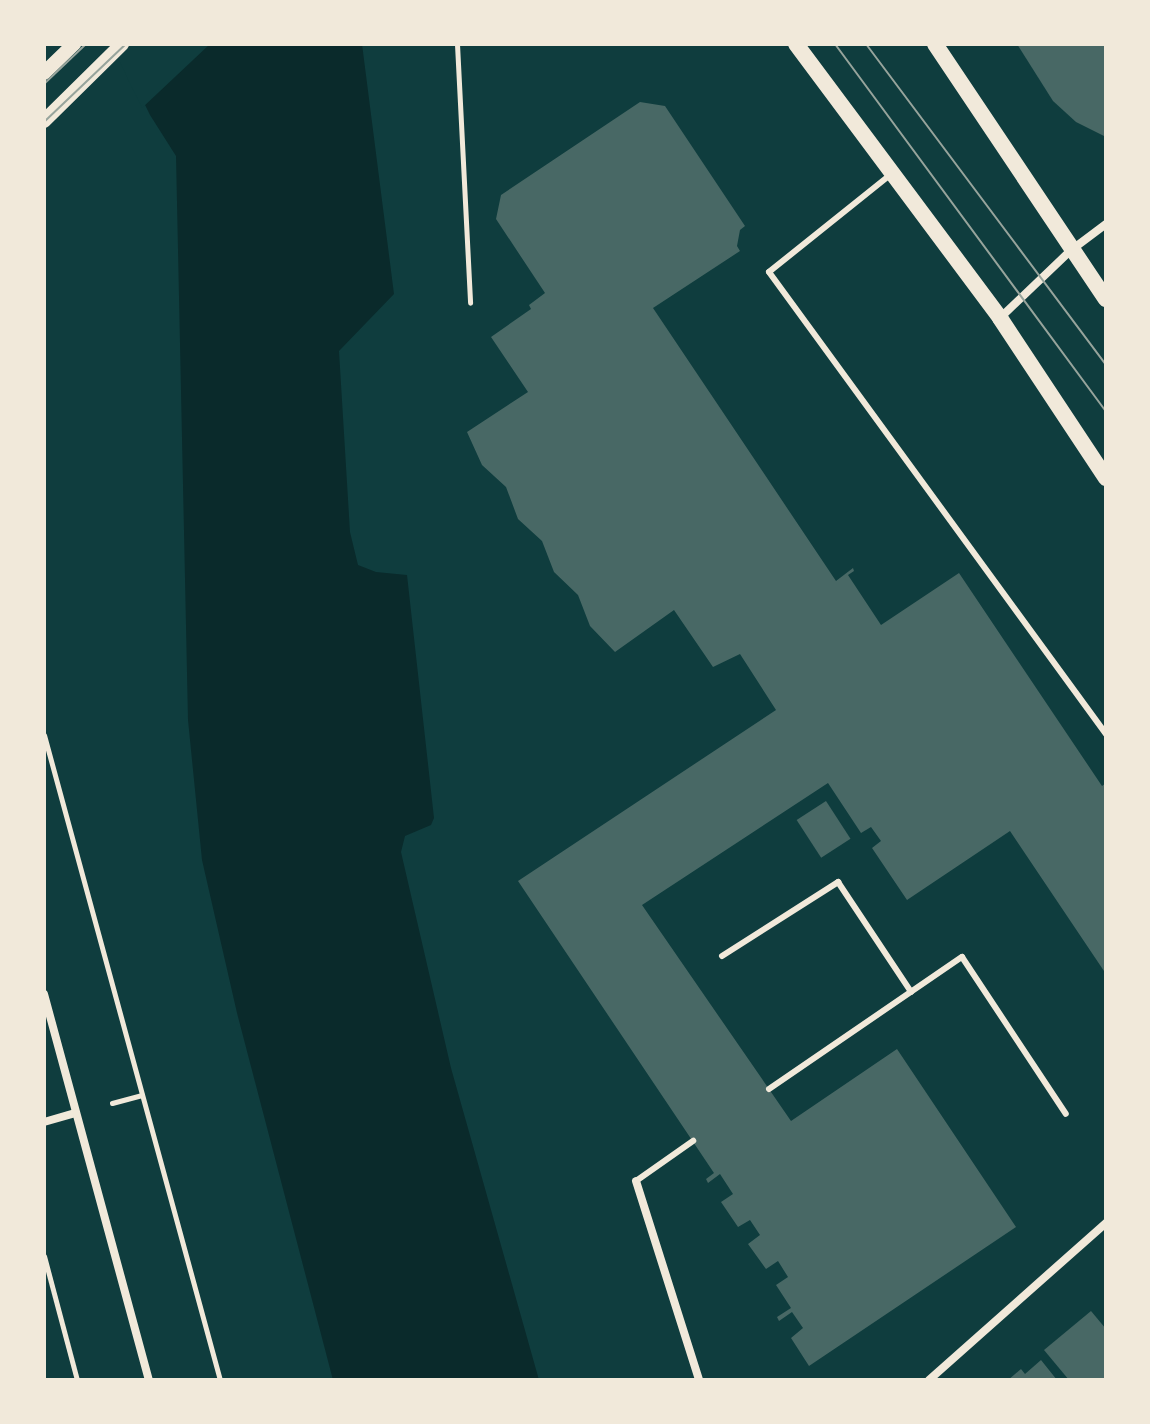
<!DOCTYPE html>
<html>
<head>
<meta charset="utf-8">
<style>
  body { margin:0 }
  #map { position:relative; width:1150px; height:1424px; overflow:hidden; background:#0f3d3e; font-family:"DM Sans",sans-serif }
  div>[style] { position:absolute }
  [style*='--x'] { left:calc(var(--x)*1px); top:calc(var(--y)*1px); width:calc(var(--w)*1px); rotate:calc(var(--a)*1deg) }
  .water>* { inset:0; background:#0a2a2b }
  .pier>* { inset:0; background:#0f3d3e }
  .building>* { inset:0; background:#486865; transform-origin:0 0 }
  .path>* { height:5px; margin:-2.5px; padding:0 2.5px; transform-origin:2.5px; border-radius:2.5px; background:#f1e9da }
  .service>* { height:6px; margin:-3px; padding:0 3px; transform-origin:3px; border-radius:3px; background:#f1e9da }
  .minor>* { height:8px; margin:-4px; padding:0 4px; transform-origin:4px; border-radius:4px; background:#f1e9da }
  .tertiary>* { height:14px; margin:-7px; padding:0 7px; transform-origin:7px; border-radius:7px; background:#f1e9da }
  .secondary>* { height:16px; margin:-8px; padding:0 8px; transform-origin:8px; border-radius:8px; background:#f1e9da }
  .tram>* { height:2px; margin:-1px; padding:0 1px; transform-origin:1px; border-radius:1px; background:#97a49c }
  span { translate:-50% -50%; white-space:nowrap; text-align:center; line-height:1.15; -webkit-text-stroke:7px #f1e9da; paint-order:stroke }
  .frame { position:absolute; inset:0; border:46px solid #f1e9da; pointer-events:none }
</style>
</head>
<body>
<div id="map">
  <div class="water">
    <i style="clip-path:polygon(115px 44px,362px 44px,394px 294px,339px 351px,350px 532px,358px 565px,376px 572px,407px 575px,434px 818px,431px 825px,405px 836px,401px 852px,451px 1068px,539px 1380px,333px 1380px,237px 1013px,202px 860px,188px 720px,176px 156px,150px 115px)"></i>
  </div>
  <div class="pier">
    <i style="clip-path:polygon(111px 44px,210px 44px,142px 108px)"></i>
  </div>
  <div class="building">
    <i style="clip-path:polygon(1017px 44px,1106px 44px,1106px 137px,1076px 122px,1053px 101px)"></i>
    <i style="clip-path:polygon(640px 102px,665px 106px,745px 226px,740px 230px,737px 246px,740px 251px,653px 308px,836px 581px,853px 568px,854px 571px,848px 575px,881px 625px,959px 573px,1102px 786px,1106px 783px,1106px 974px,1010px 831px,907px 900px,872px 848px,881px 841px,871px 827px,861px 833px,828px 783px,642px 905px,791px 1121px,897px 1049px,1016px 1227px,809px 1366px,791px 1338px,803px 1328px,792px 1312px,779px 1321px,777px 1317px,791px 1308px,776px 1285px,788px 1277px,778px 1261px,766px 1269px,748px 1244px,760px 1235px,750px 1220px,738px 1227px,721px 1202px,733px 1194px,720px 1174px,708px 1183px,706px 1179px,714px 1173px,518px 881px,776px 710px,740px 654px,713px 667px,674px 610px,615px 652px,590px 626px,578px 595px,554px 572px,542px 541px,518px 519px,506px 487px,482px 465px,467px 432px,528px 392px,491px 337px,531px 309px,529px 305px,545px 293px,496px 219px,501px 195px)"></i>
    <i style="left:826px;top:801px;width:45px;height:35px;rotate:57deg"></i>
    <i style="clip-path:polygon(1091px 1311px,1106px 1329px,1106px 1380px,1069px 1380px,1044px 1350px)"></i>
    <i style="clip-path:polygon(1041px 1360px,1057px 1380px,1008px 1380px,1021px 1369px,1025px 1374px)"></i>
  </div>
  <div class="path">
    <i style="--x:457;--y:44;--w:259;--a:87.1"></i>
    <i style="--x:44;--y:735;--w:669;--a:74.74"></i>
    <i style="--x:112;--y:1103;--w:31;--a:-15"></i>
    <i style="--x:44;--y:1256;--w:128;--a:75.1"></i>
  </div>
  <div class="service">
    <i style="--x:890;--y:175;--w:155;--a:141.3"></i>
    <i style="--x:769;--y:272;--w:572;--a:53.89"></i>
    <i style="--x:722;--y:956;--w:138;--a:-32.5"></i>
    <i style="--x:838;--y:882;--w:132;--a:56.4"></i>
    <i style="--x:769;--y:1089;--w:234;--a:-34.4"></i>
    <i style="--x:962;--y:957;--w:188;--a:56.5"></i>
    <i style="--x:636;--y:1181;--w:70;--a:-35.1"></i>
  </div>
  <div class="minor">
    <i style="--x:1000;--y:318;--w:97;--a:-43.7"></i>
    <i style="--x:1070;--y:251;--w:45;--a:-36.9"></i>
    <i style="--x:44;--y:994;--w:400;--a:74.8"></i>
    <i style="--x:44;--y:1122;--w:33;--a:-16"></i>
    <i style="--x:636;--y:1181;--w:209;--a:72.4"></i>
    <i style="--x:929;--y:1380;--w:237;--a:-41.6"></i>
  </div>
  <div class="tertiary">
    <i style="--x:44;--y:73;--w:42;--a:-44"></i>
    <i style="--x:44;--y:121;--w:110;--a:-44.6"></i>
  </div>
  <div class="secondary">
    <i style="--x:796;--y:44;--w:342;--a:53.3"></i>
    <i style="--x:1000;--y:318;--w:192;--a:56.5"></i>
    <i style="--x:935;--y:44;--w:307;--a:56.2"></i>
  </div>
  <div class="tram">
    <i style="--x:835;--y:44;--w:456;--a:53.6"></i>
    <i style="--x:866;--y:44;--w:401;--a:53.2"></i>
    <i style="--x:44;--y:84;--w:58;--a:-43.6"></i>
    <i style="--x:44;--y:122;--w:113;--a:-43.6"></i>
  </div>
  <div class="frame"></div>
</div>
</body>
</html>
